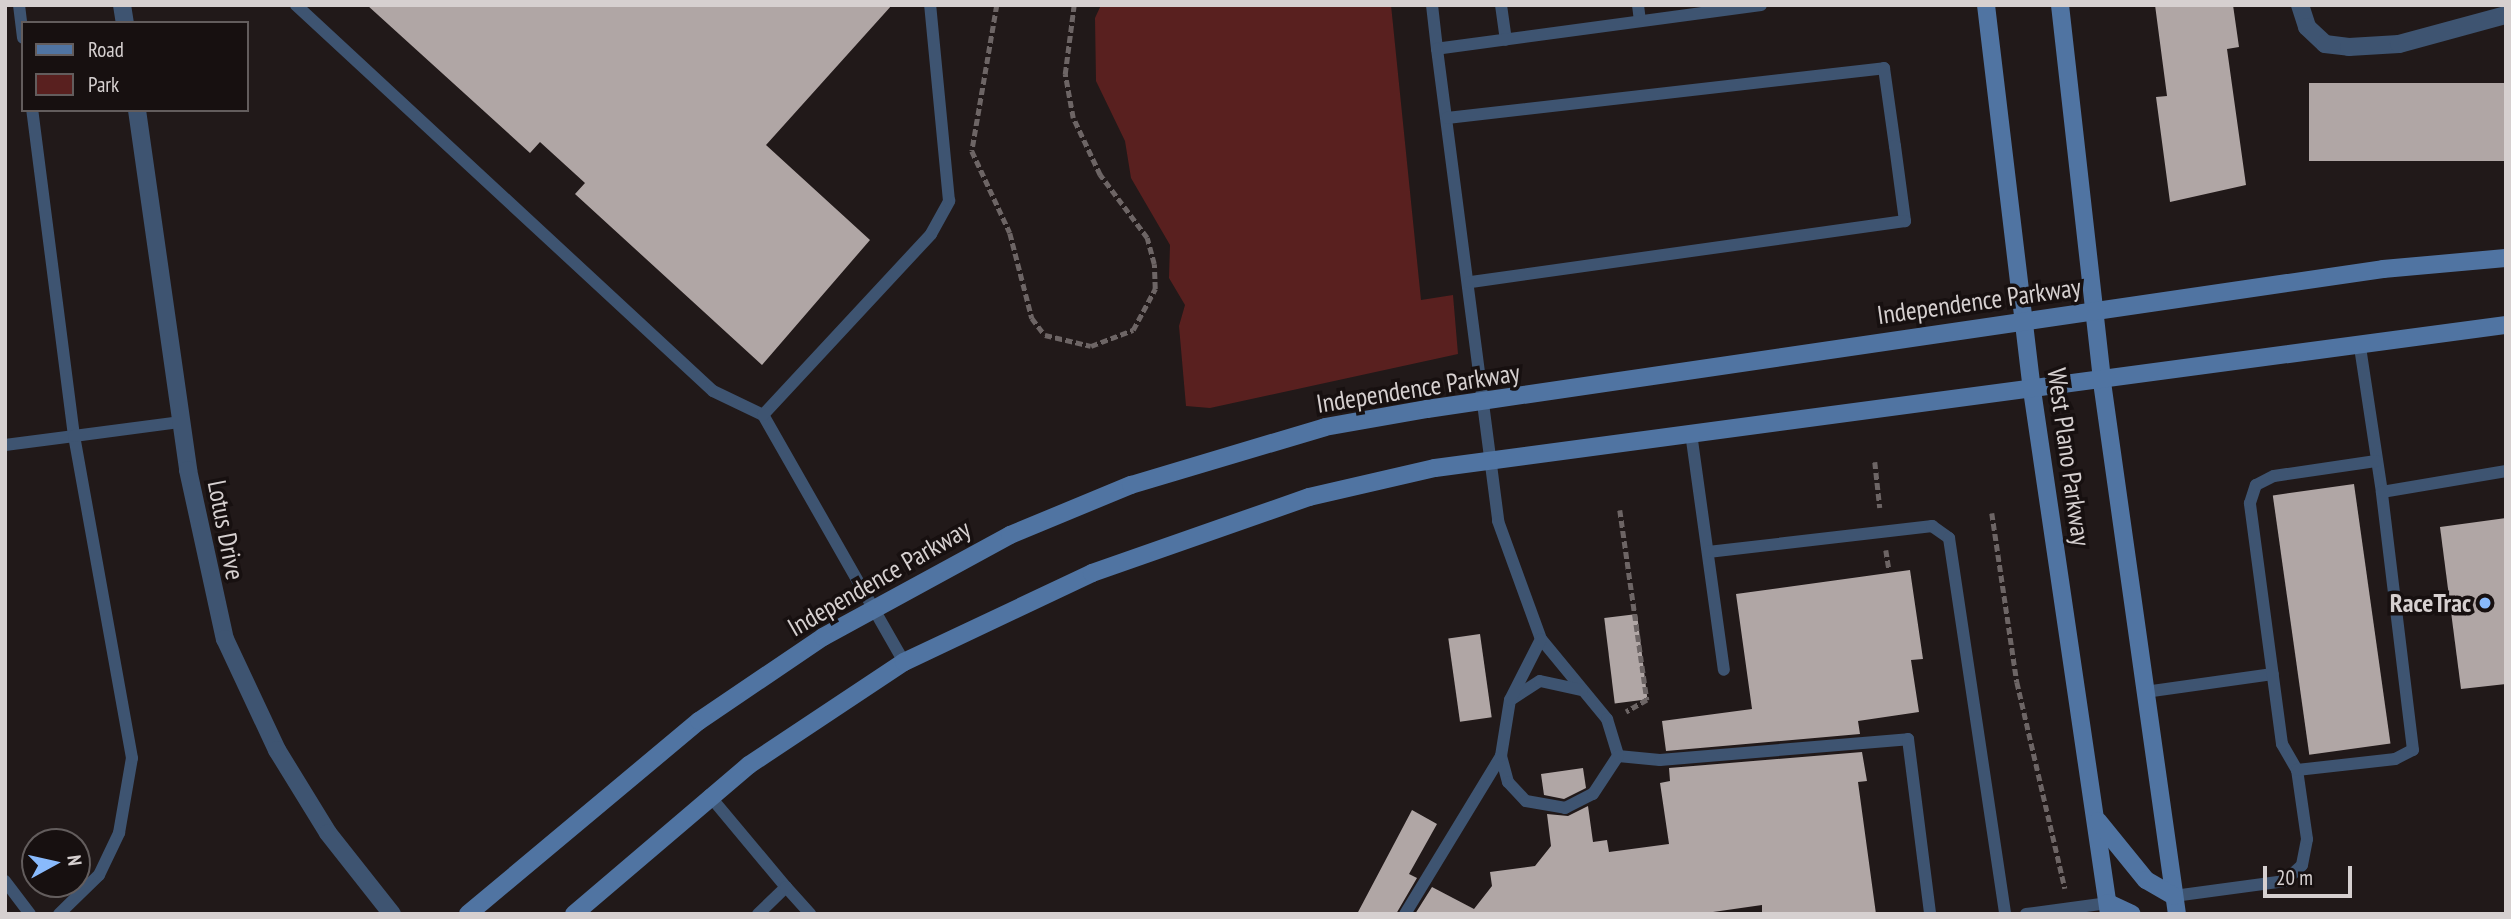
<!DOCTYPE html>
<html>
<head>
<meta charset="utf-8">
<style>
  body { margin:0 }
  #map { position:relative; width:2511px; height:919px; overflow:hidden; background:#211919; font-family:"PT Sans Narrow",sans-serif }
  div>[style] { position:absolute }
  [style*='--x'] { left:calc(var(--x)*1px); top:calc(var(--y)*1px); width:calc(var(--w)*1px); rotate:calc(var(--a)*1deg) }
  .green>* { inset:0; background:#59201f }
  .building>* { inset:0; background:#b0a6a5; transform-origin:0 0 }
  .path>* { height:4.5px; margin-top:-2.25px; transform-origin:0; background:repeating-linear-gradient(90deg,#6d6565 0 7px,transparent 0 10.5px) }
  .lane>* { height:12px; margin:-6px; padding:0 6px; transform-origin:6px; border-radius:6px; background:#3e5471 }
  .street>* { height:18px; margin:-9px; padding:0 9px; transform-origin:9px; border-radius:9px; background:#3e5471 }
  .secondary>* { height:18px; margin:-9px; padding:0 9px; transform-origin:9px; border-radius:9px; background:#5074a2 }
  .dots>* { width:19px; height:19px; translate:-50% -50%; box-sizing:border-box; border:4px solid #171010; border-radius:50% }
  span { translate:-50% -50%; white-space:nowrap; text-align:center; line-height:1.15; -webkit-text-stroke:7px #171010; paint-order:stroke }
  .street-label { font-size:26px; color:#d6d0d0 }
  .poi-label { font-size:26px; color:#d6d0d0; font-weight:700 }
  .right { translate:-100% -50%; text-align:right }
  .frame { position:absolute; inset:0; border:7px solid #d6d0d0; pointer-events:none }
  .legend { position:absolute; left:21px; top:21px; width:228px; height:91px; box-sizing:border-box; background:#171010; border:2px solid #635d5d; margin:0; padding:9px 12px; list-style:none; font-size:21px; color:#d6d0d0 }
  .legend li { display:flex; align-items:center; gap:14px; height:35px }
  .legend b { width:35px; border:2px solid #635d5d }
  .north { position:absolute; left:21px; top:828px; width:70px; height:70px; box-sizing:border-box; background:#171010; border:2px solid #635d5d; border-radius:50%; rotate:82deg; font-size:19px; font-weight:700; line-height:28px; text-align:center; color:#d6d0d0 }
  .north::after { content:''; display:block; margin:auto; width:24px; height:32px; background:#89bafc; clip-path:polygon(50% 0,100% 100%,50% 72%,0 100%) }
  .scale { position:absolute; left:2263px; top:866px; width:89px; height:32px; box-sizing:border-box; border:4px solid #d6d0d0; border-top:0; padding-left:9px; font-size:21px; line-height:24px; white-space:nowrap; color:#d6d0d0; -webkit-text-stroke:5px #171010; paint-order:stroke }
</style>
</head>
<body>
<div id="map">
  <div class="green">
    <i style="clip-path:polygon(1101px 5px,1391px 5px,1421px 300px,1453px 295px,1458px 354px,1210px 408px,1186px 406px,1179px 326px,1185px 305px,1169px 278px,1170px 245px,1131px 178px,1125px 141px,1096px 81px,1095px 18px)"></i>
  </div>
  <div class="building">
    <i style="clip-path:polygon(367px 5px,892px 5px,766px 145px,870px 240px,762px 365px,575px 194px,585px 183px,540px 142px,530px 153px)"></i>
    <i style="clip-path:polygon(2155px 5px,2233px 5px,2239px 47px,2227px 49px,2246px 185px,2170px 202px,2156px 97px,2167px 96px)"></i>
    <i style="left:2506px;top:83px;width:78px;height:197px;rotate:90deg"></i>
    <i style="left:2354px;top:484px;width:262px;height:82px;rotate:82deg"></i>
    <i style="clip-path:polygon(2506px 518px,2506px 684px,2461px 689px,2440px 527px)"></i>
    <i style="clip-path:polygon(1910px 570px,1923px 659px,1911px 660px,1919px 712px,1858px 721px,1860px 734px,1666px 751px,1662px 721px,1752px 709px,1736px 594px)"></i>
    <i style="left:1637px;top:614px;width:86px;height:33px;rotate:83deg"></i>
    <i style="left:1480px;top:634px;width:84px;height:32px;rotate:82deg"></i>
    <i style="clip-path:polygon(1862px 752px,1867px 781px,1858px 782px,1876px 914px,1762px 914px,1762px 905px,1699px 914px,1415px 914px,1432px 887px,1474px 909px,1492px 886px,1490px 872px,1535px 866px,1551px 846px,1547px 814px,1568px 816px,1588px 806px,1593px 842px,1607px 840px,1609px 852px,1669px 844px,1660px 783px,1670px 781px,1669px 768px)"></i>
    <i style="clip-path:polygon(1583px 768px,1586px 788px,1564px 799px,1544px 795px,1541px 774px)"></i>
    <i style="clip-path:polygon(1412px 810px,1437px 824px,1409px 874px,1417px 878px,1396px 914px,1357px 914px)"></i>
  </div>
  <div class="path">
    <i style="--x:997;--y:5;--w:148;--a:99.7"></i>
    <i style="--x:972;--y:151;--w:90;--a:65.1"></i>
    <i style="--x:1010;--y:233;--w:88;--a:75.5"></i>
    <i style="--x:1032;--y:318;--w:21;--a:53"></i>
    <i style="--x:1045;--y:335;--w:47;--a:13.4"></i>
    <i style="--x:1091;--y:346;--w:45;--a:-20.9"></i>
    <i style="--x:1133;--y:330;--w:47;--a:-61.8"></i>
    <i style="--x:1155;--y:289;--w:25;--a:-92"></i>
    <i style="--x:1154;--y:264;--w:27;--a:-105"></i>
    <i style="--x:1147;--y:238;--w:79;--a:-126.7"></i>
    <i style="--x:1100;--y:175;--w:63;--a:-115.3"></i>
    <i style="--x:1073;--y:118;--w:45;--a:-100.3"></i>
    <i style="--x:1065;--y:74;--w:70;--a:-82.6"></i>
    <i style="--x:1875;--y:462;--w:46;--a:83.8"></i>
    <i style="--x:1620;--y:510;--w:192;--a:81.9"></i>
    <i style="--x:1647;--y:700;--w:24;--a:150"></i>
    <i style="--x:1992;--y:513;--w:171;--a:81.6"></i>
    <i style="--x:2017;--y:682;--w:212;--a:76.9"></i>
    <i style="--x:1886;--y:550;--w:18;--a:81"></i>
  </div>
  <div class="lane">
    <i style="--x:19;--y:5;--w:33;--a:83"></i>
    <i style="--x:296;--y:5;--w:568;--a:42.79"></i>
    <i style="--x:713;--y:391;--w:55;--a:25.6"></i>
    <i style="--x:1432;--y:5;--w:44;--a:83.5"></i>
    <i style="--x:1501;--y:5;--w:35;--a:82"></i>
    <i style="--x:1638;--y:5;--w:16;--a:83"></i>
    <i style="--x:1761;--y:5;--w:327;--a:172.3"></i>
    <i style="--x:1437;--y:49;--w:476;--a:82.6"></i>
    <i style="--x:1498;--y:521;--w:126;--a:70"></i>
    <i style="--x:1541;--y:639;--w:104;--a:50.5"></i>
    <i style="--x:1607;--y:719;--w:39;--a:73"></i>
    <i style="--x:1618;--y:756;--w:42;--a:5.4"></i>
    <i style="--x:1660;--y:760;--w:249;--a:-4.8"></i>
    <i style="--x:1908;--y:739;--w:176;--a:82.8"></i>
    <i style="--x:1447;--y:118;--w:440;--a:-6.5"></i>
    <i style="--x:1884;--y:68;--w:79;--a:82"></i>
    <i style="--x:1895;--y:146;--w:76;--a:82.4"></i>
    <i style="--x:1905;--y:221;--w:440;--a:172"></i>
    <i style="--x:2360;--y:347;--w:147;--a:81.4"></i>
    <i style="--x:2382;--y:492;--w:126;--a:-9.6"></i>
    <i style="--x:1691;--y:433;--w:239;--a:82.1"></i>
    <i style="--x:5;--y:445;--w:70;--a:-7.4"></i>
    <i style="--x:74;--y:436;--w:329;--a:-97.3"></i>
    <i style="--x:1708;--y:552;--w:226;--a:-6.6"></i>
    <i style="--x:1932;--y:526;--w:21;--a:35"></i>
    <i style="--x:1949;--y:538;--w:380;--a:81.5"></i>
    <i style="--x:904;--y:662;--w:284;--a:-119.7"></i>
    <i style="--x:763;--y:415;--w:247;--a:-47.1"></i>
    <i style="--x:931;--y:234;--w:38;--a:-61"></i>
    <i style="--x:949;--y:201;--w:197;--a:-95.5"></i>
    <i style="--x:2145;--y:692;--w:129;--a:-8"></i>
    <i style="--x:1512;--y:699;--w:33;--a:-33"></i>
    <i style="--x:1540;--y:681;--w:43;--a:12.1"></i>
    <i style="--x:1501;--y:756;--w:27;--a:75"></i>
    <i style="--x:1508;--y:782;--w:26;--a:47"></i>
    <i style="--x:1526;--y:801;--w:40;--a:10"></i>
    <i style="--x:1565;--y:808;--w:31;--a:-27"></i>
    <i style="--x:1593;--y:794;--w:45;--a:-56.7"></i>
    <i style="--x:2297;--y:770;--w:30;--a:-120"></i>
    <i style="--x:2282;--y:744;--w:243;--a:-97.6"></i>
    <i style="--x:2250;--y:503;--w:19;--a:-72"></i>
    <i style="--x:2256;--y:485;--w:20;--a:-27"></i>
    <i style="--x:2274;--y:476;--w:103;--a:-8.4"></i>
    <i style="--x:709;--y:795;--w:120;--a:50.1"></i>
    <i style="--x:786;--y:887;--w:39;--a:136"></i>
    <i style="--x:5;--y:881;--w:41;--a:52.9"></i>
    <i style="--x:786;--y:887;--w:36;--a:48"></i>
    <i style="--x:2174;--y:896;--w:112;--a:-7.7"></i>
    <i style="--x:2285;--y:881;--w:23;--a:-43"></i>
    <i style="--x:2302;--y:865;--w:26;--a:-79"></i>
    <i style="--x:2307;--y:839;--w:70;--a:-98.2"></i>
    <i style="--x:2297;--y:770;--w:99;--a:-6.4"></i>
    <i style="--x:2395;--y:759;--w:20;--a:-27"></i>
    <i style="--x:2413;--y:750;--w:260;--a:-96.9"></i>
    <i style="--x:59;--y:914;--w:56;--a:-44.3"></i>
    <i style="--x:99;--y:875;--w:47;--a:-64.5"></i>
    <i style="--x:119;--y:833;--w:76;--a:-80.2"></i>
    <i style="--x:132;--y:758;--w:327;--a:-100.2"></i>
    <i style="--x:74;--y:436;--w:108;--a:-7.5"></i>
    <i style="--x:1405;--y:914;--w:185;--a:-58.7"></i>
    <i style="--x:1501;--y:756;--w:57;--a:-80.9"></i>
    <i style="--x:1510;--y:700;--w:68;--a:-63.1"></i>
    <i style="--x:2026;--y:914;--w:83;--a:-7.6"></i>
  </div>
  <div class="street">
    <i style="--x:122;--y:5;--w:18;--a:81"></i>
    <i style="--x:2300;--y:5;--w:23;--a:72"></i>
    <i style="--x:2307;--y:27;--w:25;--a:43"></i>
    <i style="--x:2325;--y:44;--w:24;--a:7"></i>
    <i style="--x:2349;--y:47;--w:50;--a:-3.4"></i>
    <i style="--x:2399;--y:44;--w:111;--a:-15.2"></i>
    <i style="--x:137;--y:110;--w:364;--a:81.9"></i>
    <i style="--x:188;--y:470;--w:173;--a:77.7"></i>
    <i style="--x:225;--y:639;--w:123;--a:64.9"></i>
    <i style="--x:277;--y:750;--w:97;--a:58.4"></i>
    <i style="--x:328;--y:833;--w:103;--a:51.7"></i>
  </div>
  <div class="secondary">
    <i style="--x:1986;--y:5;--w:388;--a:83.2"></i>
    <i style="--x:2032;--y:390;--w:530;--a:81.64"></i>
    <i style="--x:2060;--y:5;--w:379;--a:83.6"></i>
    <i style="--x:2102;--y:382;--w:537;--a:81.98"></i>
    <i style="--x:2098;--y:821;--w:76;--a:50.9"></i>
    <i style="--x:2146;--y:880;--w:32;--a:30"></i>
    <i style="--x:2108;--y:903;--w:26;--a:25"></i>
    <i style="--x:468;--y:914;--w:301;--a:-39.9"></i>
    <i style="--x:699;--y:721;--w:150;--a:-34.1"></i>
    <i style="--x:823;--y:637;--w:213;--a:-28.6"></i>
    <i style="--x:1010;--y:535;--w:131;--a:-22.5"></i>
    <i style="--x:1131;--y:485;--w:202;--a:-16.6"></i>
    <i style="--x:1325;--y:427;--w:104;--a:-10"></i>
    <i style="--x:1427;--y:409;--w:966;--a:-8.33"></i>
    <i style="--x:2383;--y:269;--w:123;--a:-5.1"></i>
    <i style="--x:574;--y:914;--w:230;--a:-40.4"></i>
    <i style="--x:749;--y:765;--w:186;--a:-33.6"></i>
    <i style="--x:904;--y:662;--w:208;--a:-25.3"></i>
    <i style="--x:1092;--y:573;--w:230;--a:-19.3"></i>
    <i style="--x:1309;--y:497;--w:129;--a:-13"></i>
    <i style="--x:1435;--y:468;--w:1081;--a:-7.61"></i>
  </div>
  <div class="dots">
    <i style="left:2485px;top:603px;background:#89bafc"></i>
  </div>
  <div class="street-label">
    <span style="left:1979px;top:301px;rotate:-8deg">Independence Parkway</span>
    <span style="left:1418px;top:388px;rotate:-9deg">Independence Parkway</span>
    <span style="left:2069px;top:457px;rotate:82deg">West Plano Parkway</span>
    <span style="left:226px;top:530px;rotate:79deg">Lotus Drive</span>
    <span style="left:879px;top:578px;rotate:-30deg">Independence Parkway</span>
  </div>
  <div class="poi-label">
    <span class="right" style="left:2471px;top:603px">RaceTrac</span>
  </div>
  <div class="frame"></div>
  <ul class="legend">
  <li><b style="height:9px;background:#5074a2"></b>Road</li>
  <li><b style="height:19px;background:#59201f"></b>Park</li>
  </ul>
  <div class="north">N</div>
  <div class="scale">20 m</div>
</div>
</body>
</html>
